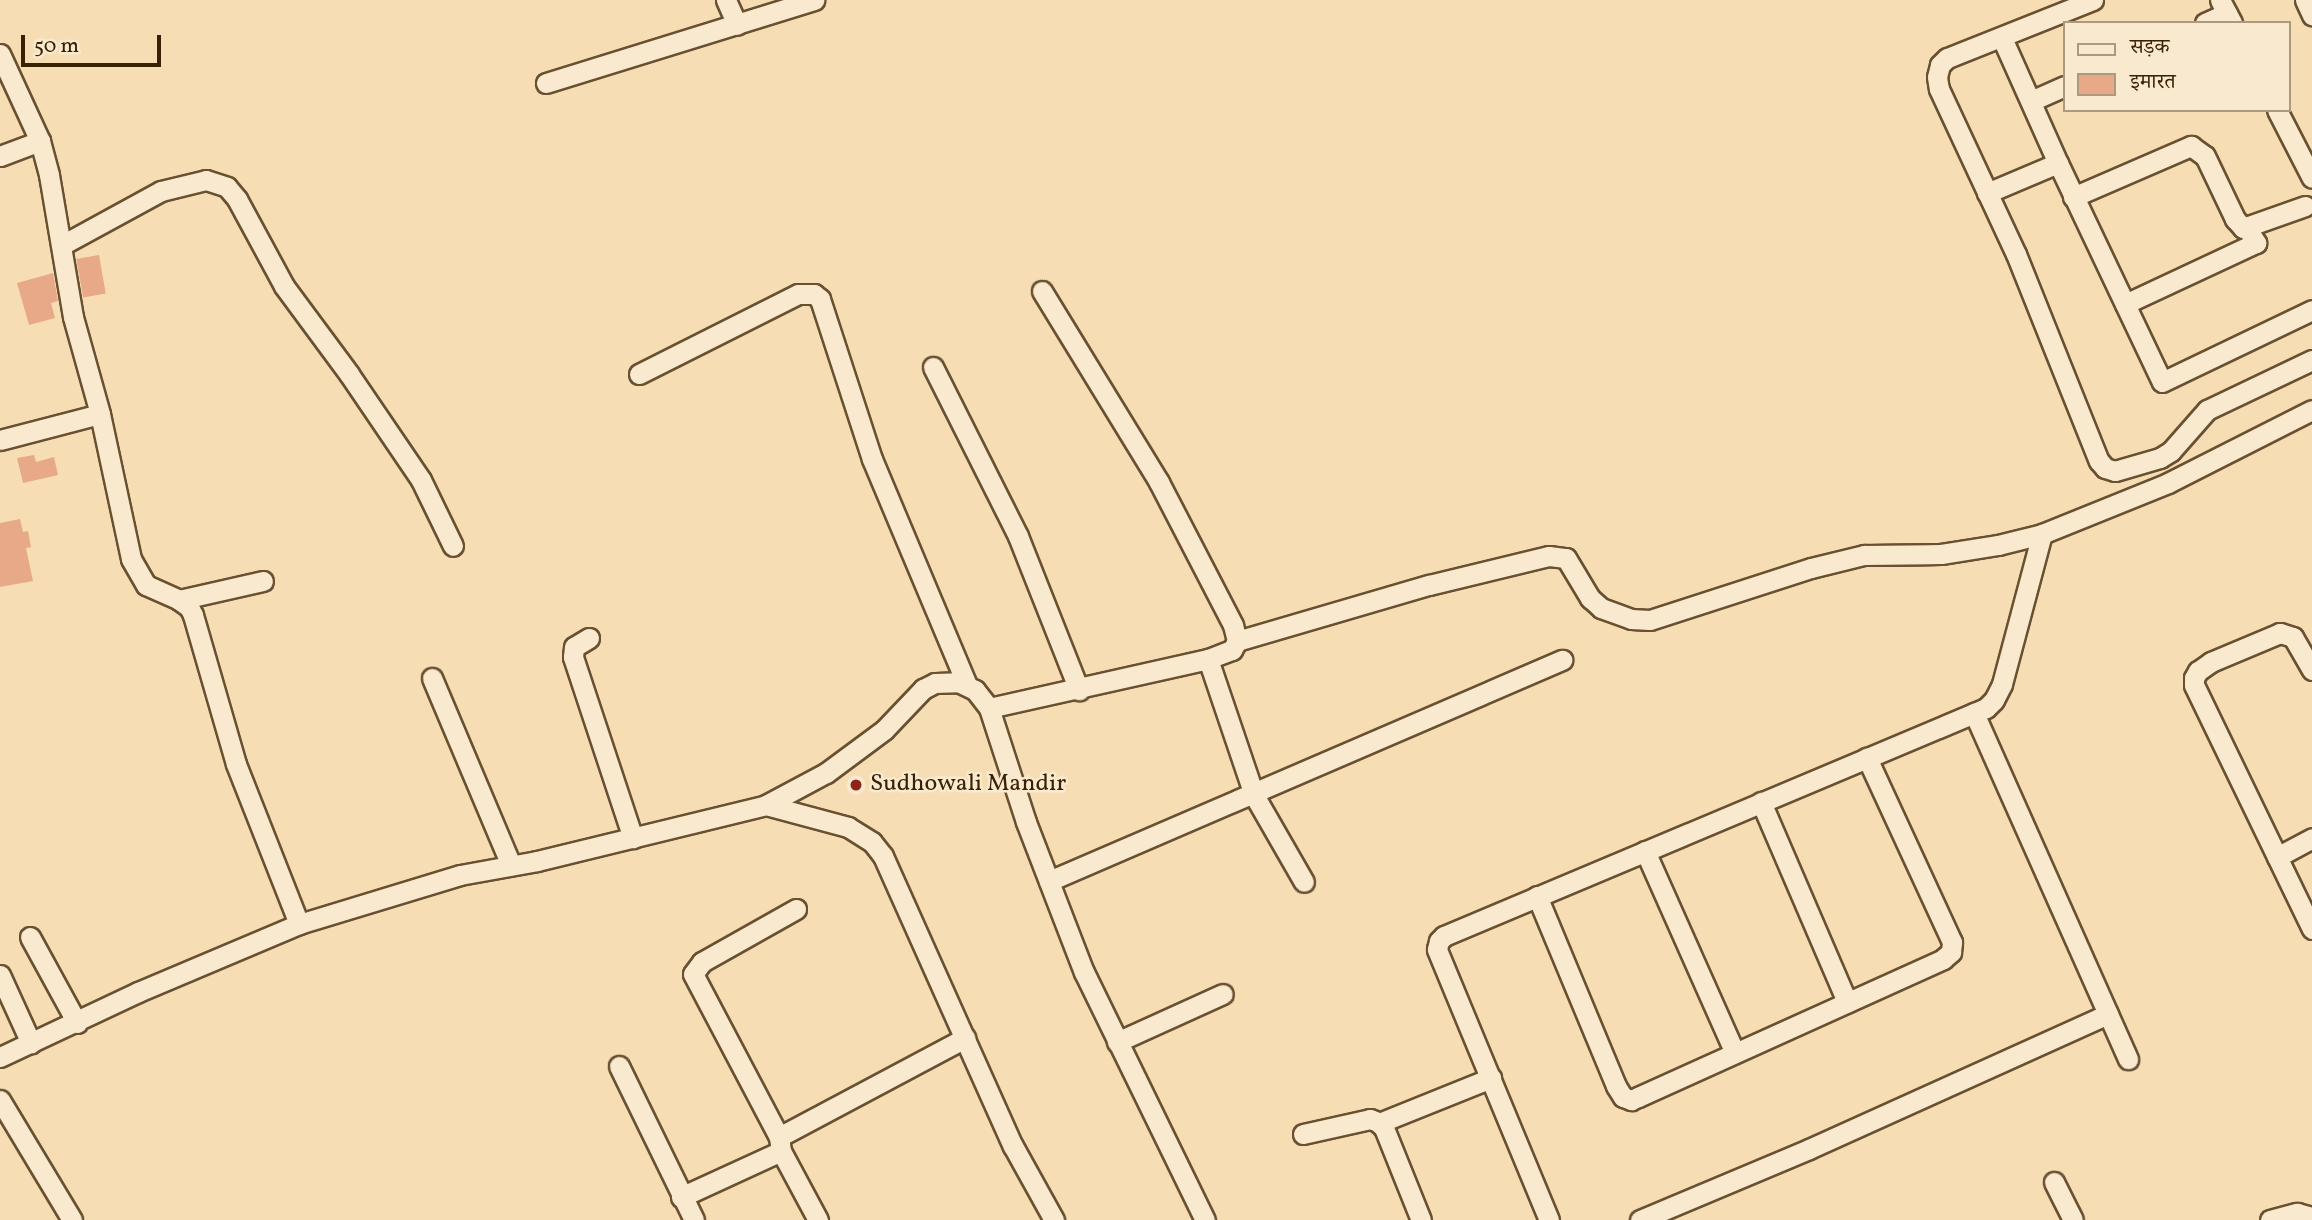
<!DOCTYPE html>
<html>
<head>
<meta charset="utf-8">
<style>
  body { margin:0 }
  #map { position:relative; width:2312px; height:1220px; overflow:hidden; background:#f6ddb3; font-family:Vollkorn,"Noto Serif Devanagari",serif }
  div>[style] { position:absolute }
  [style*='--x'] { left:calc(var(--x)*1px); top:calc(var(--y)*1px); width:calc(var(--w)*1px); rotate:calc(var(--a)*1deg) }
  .building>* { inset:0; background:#e8a989; transform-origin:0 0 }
  .roads { filter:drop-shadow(2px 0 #685031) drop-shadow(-2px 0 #685031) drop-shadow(0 2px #685031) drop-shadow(0 -2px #685031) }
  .minor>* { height:19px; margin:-9.5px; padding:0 9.5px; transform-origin:9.5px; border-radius:9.5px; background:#f9e9ce }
  .dots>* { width:19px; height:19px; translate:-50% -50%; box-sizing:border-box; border:4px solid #f9e9ce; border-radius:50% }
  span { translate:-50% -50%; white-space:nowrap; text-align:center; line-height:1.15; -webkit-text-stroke:5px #f9e9ce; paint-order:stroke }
  .poi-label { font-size:24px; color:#392106 }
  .left { translate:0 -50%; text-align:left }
  .legend { position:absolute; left:2063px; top:21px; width:228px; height:91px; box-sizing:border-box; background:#f9e9ce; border:2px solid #ac997e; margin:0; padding:9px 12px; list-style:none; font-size:21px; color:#392106 }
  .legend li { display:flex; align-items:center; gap:14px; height:35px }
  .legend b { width:35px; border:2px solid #ac997e }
  .scale { position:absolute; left:21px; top:35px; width:140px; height:32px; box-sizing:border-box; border:4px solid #392106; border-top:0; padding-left:9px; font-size:21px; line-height:24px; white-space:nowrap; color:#392106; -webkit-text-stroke:5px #f9e9ce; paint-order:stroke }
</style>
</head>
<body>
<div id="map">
  <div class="building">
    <i style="left:99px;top:255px;width:39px;height:23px;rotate:80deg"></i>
    <i style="clip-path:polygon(53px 273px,58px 301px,51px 303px,55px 318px,29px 325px,17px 283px)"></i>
    <i style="clip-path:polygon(34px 455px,36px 462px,54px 457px,58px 475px,23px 483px,17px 458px)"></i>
    <i style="clip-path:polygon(20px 519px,23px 532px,28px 531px,31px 547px,26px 548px,33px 581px,0 587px,0 523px)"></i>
  </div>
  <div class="roads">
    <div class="minor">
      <i style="--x:726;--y:0;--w:27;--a:66"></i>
      <i style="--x:2093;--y:0;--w:157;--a:158.3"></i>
      <i style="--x:1947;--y:58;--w:10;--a:135"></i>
      <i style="--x:1940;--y:65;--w:12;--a:104"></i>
      <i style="--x:1937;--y:77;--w:12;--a:81"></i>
      <i style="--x:1939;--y:89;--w:182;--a:65"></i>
      <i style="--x:2016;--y:254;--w:223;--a:68.2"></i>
      <i style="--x:2099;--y:461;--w:9;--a:49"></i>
      <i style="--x:2105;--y:468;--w:10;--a:17"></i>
      <i style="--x:2115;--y:471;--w:47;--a:-16.1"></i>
      <i style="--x:2160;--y:458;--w:13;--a:-32"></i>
      <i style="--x:2171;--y:451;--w:55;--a:-48.7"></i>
      <i style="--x:2207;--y:410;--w:116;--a:-25.5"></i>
      <i style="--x:2220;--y:0;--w:26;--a:62"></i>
      <i style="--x:2305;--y:0;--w:17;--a:65"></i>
      <i style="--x:2205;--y:23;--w:24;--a:-24"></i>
      <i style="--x:2002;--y:38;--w:137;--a:65.9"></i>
      <i style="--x:0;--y:54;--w:96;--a:65.3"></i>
      <i style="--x:40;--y:141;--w:35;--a:75"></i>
      <i style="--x:49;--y:175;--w:144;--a:80.4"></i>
      <i style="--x:73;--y:317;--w:101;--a:74.4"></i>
      <i style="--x:100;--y:414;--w:148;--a:77.9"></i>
      <i style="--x:131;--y:559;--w:30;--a:60"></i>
      <i style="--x:146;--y:585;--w:36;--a:24"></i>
      <i style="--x:179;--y:600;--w:12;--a:35"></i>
      <i style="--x:189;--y:607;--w:9;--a:63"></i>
      <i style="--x:193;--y:615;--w:155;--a:73.9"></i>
      <i style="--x:236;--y:764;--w:172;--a:68.5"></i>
      <i style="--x:546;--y:83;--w:281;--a:-17.2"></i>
      <i style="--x:2031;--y:101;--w:37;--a:-24"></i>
      <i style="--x:2277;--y:110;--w:76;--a:62.8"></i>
      <i style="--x:0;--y:156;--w:43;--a:-20.6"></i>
      <i style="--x:1987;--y:193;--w:77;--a:-22.9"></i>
      <i style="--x:2058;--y:163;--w:242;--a:64.6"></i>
      <i style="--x:2162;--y:382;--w:166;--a:-25.6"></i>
      <i style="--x:2073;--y:197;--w:129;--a:-23.4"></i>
      <i style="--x:2191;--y:146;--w:17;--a:36"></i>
      <i style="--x:2205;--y:156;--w:70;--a:64.5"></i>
      <i style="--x:2235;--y:219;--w:12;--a:48"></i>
      <i style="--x:2243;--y:228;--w:66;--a:-19.5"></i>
      <i style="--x:62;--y:245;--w:113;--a:-28.6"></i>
      <i style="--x:161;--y:191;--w:46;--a:-13.7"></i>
      <i style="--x:206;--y:180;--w:22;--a:18"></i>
      <i style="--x:227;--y:187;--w:16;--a:50"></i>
      <i style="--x:237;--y:199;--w:99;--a:61.6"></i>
      <i style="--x:284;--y:286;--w:109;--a:53.5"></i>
      <i style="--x:349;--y:374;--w:128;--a:55.8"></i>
      <i style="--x:421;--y:480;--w:73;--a:64.1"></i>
      <i style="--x:2125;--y:304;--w:145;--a:-25"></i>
      <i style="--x:2256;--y:243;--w:16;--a:-120"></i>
      <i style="--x:933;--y:367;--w:189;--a:63.3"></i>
      <i style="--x:1018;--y:536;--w:166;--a:68.4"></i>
      <i style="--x:639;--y:374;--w:178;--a:-26.7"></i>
      <i style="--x:798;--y:294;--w:16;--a:0"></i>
      <i style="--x:814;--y:294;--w:8;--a:40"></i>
      <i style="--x:820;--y:299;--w:168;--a:72"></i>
      <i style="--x:872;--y:459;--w:245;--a:67.2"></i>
      <i style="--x:0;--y:440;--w:103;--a:-14.6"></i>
      <i style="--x:179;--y:600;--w:86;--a:-12.7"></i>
      <i style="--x:589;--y:638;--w:17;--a:149"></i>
      <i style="--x:574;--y:647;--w:10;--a:96"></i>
      <i style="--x:573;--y:657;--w:191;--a:71.7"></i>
      <i style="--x:1237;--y:641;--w:200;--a:-16.3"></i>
      <i style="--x:1429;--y:585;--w:123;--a:-13.6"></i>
      <i style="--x:1549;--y:556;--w:17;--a:7"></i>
      <i style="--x:1566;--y:558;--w:47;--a:59"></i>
      <i style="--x:1590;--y:598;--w:15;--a:42"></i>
      <i style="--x:1601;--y:608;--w:32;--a:20"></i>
      <i style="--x:1631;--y:619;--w:19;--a:3"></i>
      <i style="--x:1650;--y:620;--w:169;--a:-17.9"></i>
      <i style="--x:1811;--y:568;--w:55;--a:-13.8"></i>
      <i style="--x:1864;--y:555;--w:77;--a:-0.7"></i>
      <i style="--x:1941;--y:554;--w:58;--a:-9"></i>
      <i style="--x:1998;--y:545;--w:45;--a:-14"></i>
      <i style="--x:2042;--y:534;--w:136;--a:-22"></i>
      <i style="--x:2168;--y:483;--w:161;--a:-26.9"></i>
      <i style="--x:1208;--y:659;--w:144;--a:71.3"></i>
      <i style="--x:1254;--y:795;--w:100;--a:60.1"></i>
      <i style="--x:2312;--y:670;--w:38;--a:-120"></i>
      <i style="--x:2293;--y:637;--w:14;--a:-163"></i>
      <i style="--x:2280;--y:633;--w:75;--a:157.2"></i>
      <i style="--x:2211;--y:662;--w:16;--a:145"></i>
      <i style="--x:2198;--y:671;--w:8;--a:120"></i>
      <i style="--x:2194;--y:678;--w:7;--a:90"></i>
      <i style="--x:2194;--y:685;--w:271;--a:64.2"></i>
      <i style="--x:432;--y:678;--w:203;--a:67.1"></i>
      <i style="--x:989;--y:708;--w:224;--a:-12.6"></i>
      <i style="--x:1208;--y:659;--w:26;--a:-21"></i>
      <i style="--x:1232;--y:650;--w:10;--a:-61"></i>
      <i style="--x:1237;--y:641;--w:16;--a:-104"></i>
      <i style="--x:1233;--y:625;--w:161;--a:-117.4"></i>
      <i style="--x:1159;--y:482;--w:224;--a:-121.5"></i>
      <i style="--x:1974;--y:713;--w:379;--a:66"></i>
      <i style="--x:1761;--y:802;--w:218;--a:66.7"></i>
      <i style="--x:766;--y:805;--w:85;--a:15"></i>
      <i style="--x:848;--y:827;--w:28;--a:32"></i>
      <i style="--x:872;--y:842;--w:18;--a:52"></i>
      <i style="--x:883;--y:856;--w:318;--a:65.9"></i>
      <i style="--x:1013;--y:1146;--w:85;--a:61"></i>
      <i style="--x:1645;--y:851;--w:221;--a:66"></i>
      <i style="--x:2277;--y:857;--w:40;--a:-28"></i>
      <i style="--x:1049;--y:881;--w:559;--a:-23.31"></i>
      <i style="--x:1537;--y:896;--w:206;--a:67.4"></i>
      <i style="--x:1616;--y:1086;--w:13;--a:58"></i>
      <i style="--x:1623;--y:1097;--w:9;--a:21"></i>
      <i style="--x:1631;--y:1100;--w:8;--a:-23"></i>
      <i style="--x:1638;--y:1097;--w:335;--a:-24.3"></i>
      <i style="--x:1943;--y:959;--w:11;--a:-41"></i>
      <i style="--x:1951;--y:952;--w:10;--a:-84"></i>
      <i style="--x:1952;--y:942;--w:203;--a:-114.8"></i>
      <i style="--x:30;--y:937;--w:98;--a:61.3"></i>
      <i style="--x:0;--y:975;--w:75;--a:65.5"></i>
      <i style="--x:1117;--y:1042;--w:116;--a:-24.4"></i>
      <i style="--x:0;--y:1057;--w:153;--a:-25.2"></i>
      <i style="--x:138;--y:992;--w:175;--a:-22.9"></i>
      <i style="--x:299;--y:924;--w:168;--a:-16.9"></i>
      <i style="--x:460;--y:875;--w:78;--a:-10.3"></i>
      <i style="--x:537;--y:861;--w:236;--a:-13.7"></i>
      <i style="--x:766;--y:805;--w:68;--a:-28.1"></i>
      <i style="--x:826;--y:773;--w:72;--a:-36.6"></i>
      <i style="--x:884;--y:730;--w:57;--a:-46.4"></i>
      <i style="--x:923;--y:689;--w:13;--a:-27"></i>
      <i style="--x:935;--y:683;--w:23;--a:-2"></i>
      <i style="--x:958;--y:682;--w:19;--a:25"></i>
      <i style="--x:975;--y:690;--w:23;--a:52"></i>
      <i style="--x:989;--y:708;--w:120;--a:72"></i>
      <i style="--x:1026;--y:822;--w:161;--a:68.9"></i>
      <i style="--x:1084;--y:972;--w:276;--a:64"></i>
      <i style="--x:619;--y:1066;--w:171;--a:64"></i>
      <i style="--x:0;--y:1100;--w:140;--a:59"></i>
      <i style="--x:1379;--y:1123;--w:121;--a:-21.9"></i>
      <i style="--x:1303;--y:1134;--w:69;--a:-12.6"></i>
      <i style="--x:1370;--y:1119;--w:9;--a:21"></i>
      <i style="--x:1378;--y:1122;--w:8;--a:45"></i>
      <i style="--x:1384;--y:1128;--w:99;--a:68.1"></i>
      <i style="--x:779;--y:1137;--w:184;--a:-117.8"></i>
      <i style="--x:693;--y:974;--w:15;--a:-53"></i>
      <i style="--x:702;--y:962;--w:108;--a:-29.4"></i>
      <i style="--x:2054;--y:1182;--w:42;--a:63.4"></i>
      <i style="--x:681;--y:1197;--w:110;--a:-24.7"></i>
      <i style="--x:818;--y:1220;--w:78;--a:-118.2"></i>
      <i style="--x:781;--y:1151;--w:14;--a:-98"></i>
      <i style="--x:779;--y:1137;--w:211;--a:-28"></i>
      <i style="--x:1549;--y:1220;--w:293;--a:-112.5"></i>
      <i style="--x:1437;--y:949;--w:8;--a:-76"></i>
      <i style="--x:1439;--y:941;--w:7;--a:-45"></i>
      <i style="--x:1444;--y:936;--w:588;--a:-22.81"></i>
      <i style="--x:1986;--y:708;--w:11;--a:-45"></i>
      <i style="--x:1994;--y:700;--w:18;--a:-63"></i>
      <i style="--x:2002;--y:684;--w:155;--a:-75.1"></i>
      <i style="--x:1640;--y:1220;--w:183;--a:-22.8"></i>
      <i style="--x:1809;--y:1149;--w:328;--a:-24.3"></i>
      <i style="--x:2270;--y:1220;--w:28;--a:-15"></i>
      <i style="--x:2297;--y:1213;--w:16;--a:15"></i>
    </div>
  </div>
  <div class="dots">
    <i style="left:856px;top:785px;background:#8f2418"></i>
  </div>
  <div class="poi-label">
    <span class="left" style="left:870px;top:785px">Sudhowali Mandir</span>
  </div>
  <ul class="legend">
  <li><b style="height:9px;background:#f9e9ce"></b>सड़क</li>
  <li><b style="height:19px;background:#e8a989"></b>इमारत</li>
  </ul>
  <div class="scale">50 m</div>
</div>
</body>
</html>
